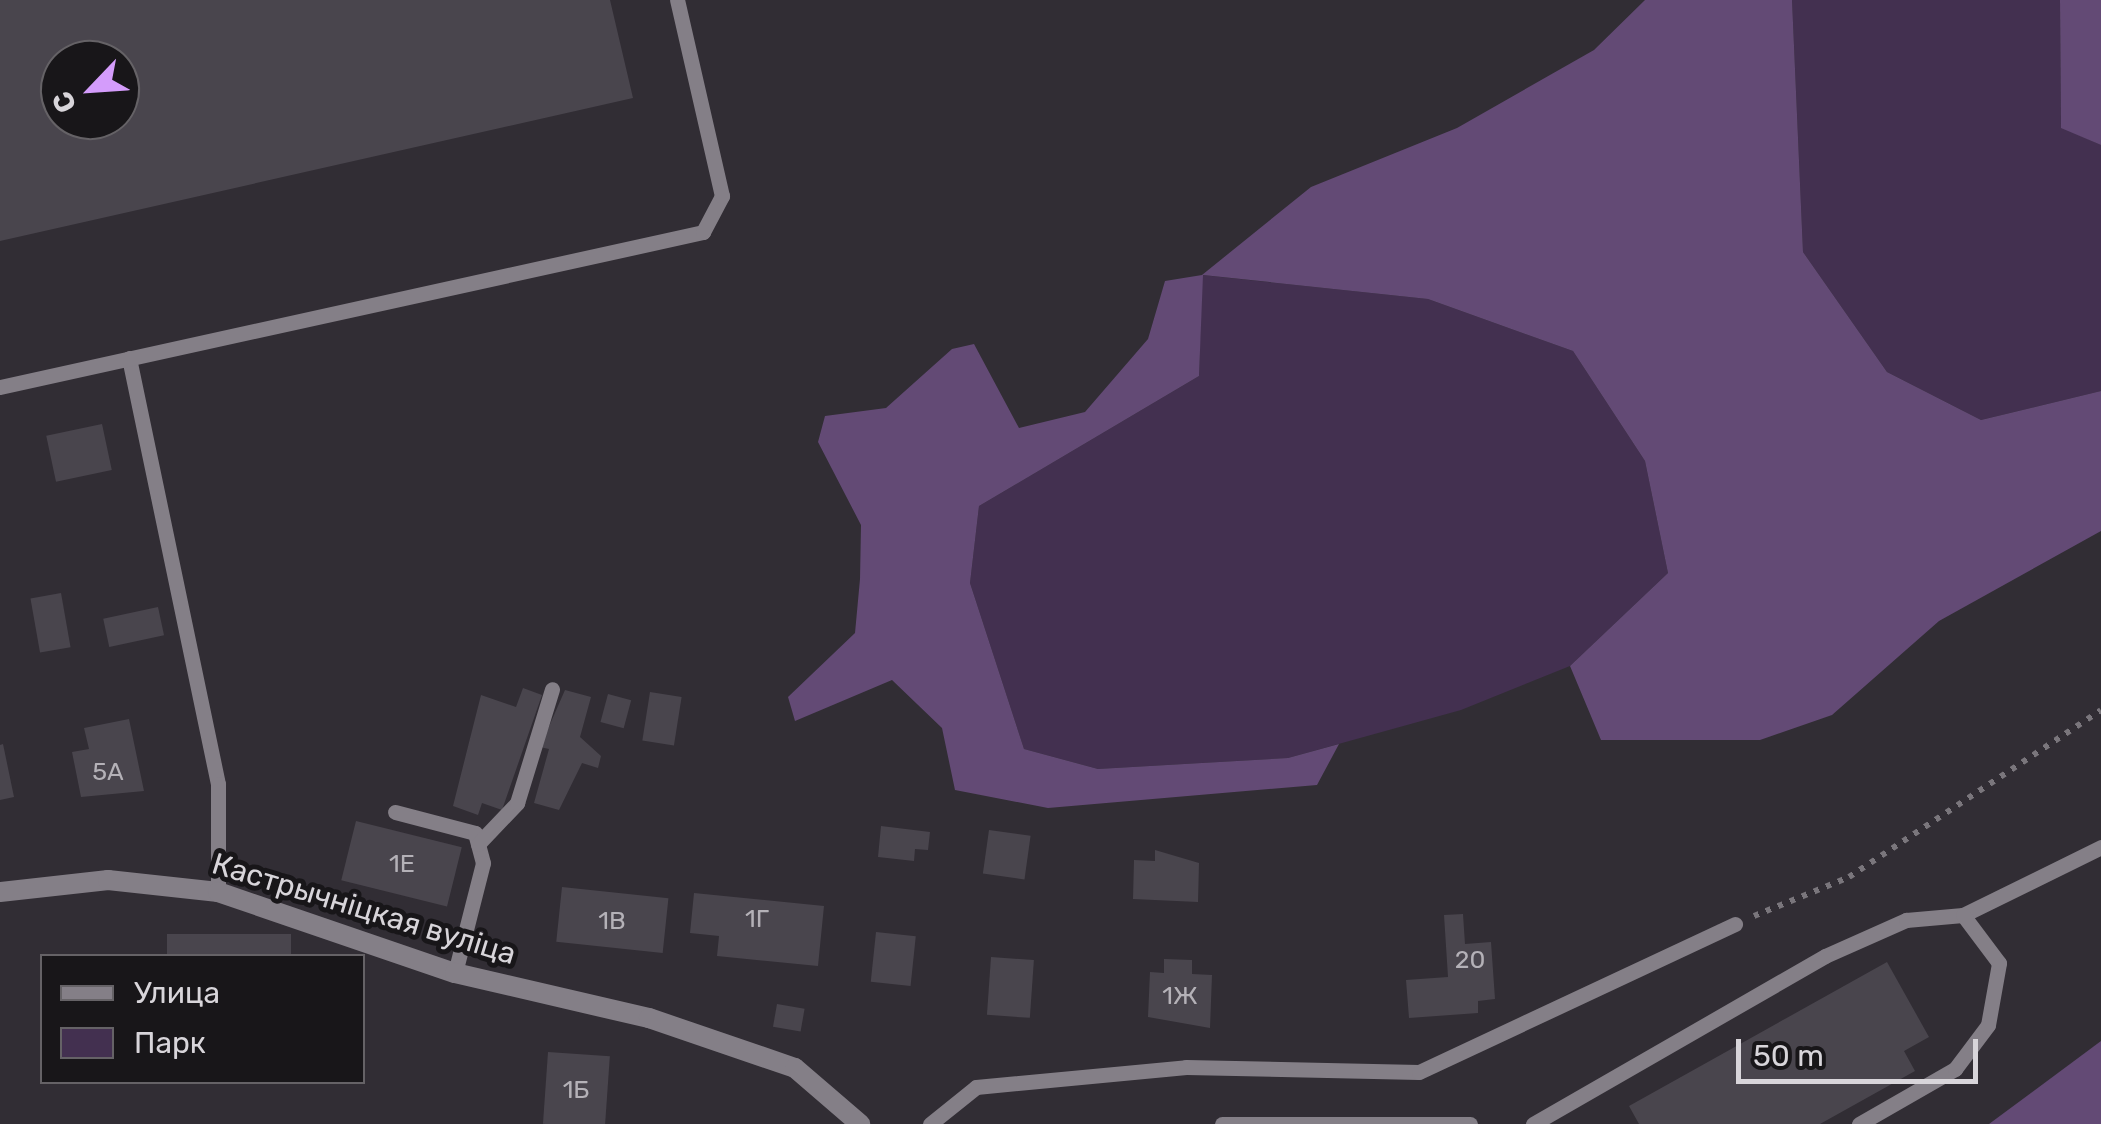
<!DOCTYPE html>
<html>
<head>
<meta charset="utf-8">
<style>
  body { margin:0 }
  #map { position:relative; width:2101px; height:1124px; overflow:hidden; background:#312d34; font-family:Rubik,sans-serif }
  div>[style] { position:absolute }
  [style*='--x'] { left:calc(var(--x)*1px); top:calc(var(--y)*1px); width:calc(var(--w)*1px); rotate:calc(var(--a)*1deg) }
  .green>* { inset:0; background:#433050 }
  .forest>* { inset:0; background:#634a75 }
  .building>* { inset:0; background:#49454d; transform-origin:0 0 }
  .path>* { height:6px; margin-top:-3px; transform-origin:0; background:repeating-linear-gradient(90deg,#7a767c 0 5px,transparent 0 13px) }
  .service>* { height:15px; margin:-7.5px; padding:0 7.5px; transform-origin:7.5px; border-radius:7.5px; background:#847f87 }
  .minor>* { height:20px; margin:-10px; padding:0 10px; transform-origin:10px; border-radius:10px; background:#847f87 }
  span { translate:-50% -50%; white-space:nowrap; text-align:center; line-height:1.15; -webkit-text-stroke:10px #181619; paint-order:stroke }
  .number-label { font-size:25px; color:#b4b1b7 }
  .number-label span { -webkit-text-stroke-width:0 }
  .street-label { font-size:30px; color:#d8d5da }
  .legend { position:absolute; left:40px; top:954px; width:325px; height:130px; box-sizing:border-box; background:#181619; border:2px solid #656266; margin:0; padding:12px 18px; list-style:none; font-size:30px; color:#d8d5da }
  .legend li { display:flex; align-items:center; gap:20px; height:50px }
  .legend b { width:50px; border:2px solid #656266 }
  .north { position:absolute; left:40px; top:40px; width:100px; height:100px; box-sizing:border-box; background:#181619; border:2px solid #656266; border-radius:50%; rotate:245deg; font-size:28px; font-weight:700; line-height:40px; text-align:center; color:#d8d5da }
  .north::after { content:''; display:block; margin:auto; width:35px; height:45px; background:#d49cfb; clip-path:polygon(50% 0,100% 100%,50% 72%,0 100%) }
  .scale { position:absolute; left:1736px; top:1039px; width:242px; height:45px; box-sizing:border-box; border:5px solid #d8d5da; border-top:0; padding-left:12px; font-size:30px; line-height:35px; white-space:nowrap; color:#d8d5da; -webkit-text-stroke:8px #181619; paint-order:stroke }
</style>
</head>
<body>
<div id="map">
  <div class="green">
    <i style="clip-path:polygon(1792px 0,2060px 0,2061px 127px,2101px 145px,2101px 391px,1981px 420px,1887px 372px,1803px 252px)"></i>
    <i style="clip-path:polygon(1202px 275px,1428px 299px,1573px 351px,1645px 461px,1668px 573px,1570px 666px,1461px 710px,1288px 758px,1098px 769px,1024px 749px,970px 583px,979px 506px,1199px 376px)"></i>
  </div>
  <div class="forest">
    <i style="clip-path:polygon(1645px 0,1792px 0,1803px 252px,1887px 372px,1981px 420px,2101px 391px,2101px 531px,1939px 621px,1832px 715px,1760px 740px,1601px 740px,1570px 666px,1668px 573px,1645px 461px,1573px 351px,1428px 299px,1203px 275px,1199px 376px,979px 506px,970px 583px,1024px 749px,1098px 769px,1288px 758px,1339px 744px,1317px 785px,1048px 808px,955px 790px,942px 728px,892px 680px,795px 721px,788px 697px,855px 633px,860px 579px,861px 525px,818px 442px,825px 416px,886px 408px,952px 349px,974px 344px,1019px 428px,1085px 412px,1148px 339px,1165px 281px,1202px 275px,1311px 187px,1457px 128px,1594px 50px)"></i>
    <i style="clip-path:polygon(2060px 0,2101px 0,2101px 145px,2061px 128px)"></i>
    <i style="clip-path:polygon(2101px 1041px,2101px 1124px,1989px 1124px)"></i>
  </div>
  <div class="building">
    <i style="clip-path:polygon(evenodd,0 0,610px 0,633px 98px,0 241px,0 0,60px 60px,120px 60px,120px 120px,60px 120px,60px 60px)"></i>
    <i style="left:102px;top:424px;width:47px;height:57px;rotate:78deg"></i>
    <i style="left:61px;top:593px;width:55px;height:31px;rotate:80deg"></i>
    <i style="left:158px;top:607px;width:29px;height:56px;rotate:78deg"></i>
    <i style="clip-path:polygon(523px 688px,542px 695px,502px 810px,482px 803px,478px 815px,453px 806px,481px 695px,516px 707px)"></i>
    <i style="clip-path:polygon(565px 690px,591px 697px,580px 737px,601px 756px,598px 768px,582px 763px,559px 810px,534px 803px,549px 749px,540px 747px)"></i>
    <i style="left:650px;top:692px;width:32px;height:49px;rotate:9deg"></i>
    <i style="left:608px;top:694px;width:24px;height:29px;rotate:15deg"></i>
    <i style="clip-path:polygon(129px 719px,144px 791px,81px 797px,72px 752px,89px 749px,84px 728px)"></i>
    <i style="clip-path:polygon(3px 744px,14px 797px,0 800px,0 745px)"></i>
    <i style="left:356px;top:821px;width:109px;height:61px;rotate:14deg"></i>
    <i style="clip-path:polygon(881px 826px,930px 832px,928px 850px,915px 849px,914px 861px,878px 857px)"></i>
    <i style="left:989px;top:830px;width:42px;height:44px;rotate:8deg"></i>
    <i style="clip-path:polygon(1155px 850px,1199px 863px,1198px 902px,1133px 899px,1134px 860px,1155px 861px)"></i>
    <i style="left:562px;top:887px;width:107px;height:55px;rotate:6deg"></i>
    <i style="clip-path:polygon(694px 893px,824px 906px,818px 966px,717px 956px,719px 936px,690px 933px)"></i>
    <i style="clip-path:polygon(1463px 914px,1465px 944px,1491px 942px,1495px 999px,1478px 1001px,1478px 1013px,1409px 1018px,1406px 980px,1448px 977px,1444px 915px)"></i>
    <i style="left:876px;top:932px;width:40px;height:50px;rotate:6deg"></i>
    <i style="left:167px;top:934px;width:124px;height:22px"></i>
    <i style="left:991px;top:957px;width:43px;height:58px;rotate:4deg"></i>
    <i style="clip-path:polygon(1164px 959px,1192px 960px,1192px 974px,1212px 975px,1210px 1028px,1148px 1017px,1150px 972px,1164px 973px)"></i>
    <i style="clip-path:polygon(1887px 962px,1929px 1037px,1904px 1051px,1915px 1071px,1820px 1124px,1639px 1124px,1629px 1106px)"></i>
    <i style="left:777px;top:1004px;width:28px;height:23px;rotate:10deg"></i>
    <i style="left:548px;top:1052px;width:62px;height:72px;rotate:4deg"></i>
  </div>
  <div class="path">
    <i style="--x:1754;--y:916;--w:103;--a:-22.3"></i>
    <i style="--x:1849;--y:877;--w:302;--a:-33.5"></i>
  </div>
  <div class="service">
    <i style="--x:129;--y:358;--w:435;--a:78.2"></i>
    <i style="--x:218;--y:784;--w:108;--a:90"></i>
    <i style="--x:0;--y:387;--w:720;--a:-12.43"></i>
    <i style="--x:703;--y:232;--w:41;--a:-62.2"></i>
    <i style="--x:722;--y:196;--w:201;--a:-102.9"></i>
    <i style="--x:395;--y:812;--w:83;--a:14.7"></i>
    <i style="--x:475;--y:833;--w:31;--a:75"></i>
    <i style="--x:483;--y:863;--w:114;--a:104.3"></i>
    <i style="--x:478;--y:844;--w:57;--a:-46.4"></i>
    <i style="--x:517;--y:803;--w:119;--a:-72.9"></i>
    <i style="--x:930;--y:1124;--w:59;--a:-38.8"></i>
    <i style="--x:976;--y:1087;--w:211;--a:-5.4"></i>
    <i style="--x:1186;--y:1067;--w:233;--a:1.2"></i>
    <i style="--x:1419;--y:1072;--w:349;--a:-25.1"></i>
    <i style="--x:1222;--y:1124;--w:248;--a:0"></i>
    <i style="--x:1533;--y:1124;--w:337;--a:-29.9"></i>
    <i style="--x:1825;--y:956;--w:89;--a:-24"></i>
    <i style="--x:1906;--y:920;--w:57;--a:-5"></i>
    <i style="--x:1963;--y:915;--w:154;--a:-26.2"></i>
    <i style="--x:1859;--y:1124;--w:111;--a:-29.8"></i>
    <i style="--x:1955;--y:1069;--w:55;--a:-53.1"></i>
    <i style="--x:1988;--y:1025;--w:63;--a:-79.9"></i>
    <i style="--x:1999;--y:963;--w:60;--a:-126.9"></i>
  </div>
  <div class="minor">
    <i style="--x:0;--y:892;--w:109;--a:-6.3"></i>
    <i style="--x:108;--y:880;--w:111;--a:6.2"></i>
    <i style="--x:218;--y:892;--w:250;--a:18.9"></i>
    <i style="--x:455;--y:973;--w:199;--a:13.1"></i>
    <i style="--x:649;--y:1018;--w:154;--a:18.9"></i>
    <i style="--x:795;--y:1068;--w:86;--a:40.7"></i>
  </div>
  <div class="number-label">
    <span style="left:108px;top:772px">5А</span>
    <span style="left:402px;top:864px">1Е</span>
    <span style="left:757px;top:919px">1Г</span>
    <span style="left:612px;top:921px">1В</span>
    <span style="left:1470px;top:960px">20</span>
    <span style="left:1180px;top:996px">1Ж</span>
    <span style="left:576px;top:1090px">1Б</span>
  </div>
  <div class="street-label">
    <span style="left:364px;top:909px;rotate:17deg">Кастрычніцкая вуліца</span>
  </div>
  <ul class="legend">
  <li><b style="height:12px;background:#847f87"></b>Улица</li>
  <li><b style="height:28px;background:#433050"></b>Парк</li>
  </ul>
  <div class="north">С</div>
  <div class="scale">50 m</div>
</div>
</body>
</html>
